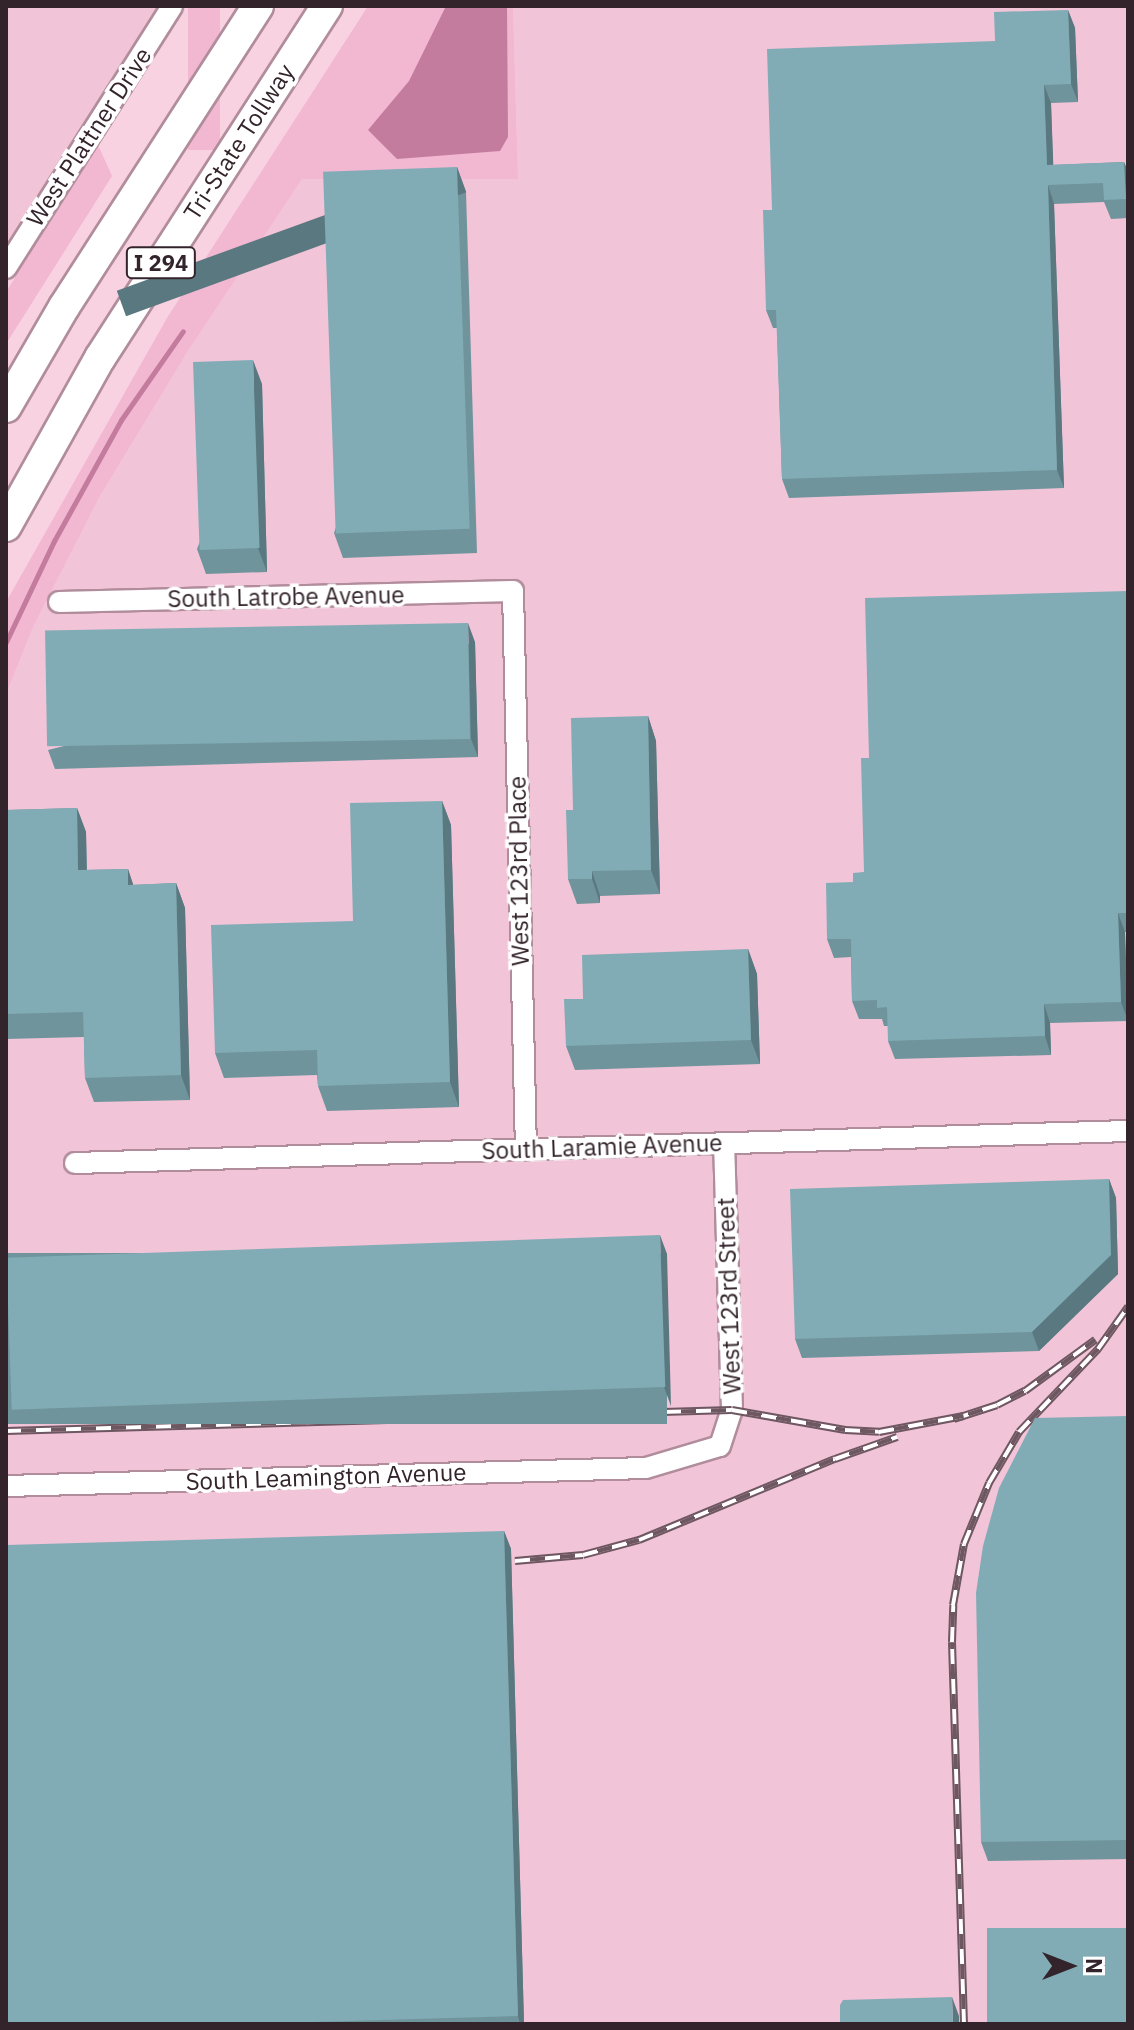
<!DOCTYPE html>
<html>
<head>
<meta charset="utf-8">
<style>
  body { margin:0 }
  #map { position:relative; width:1134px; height:2030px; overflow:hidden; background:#f9d2e2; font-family:"IBM Plex Sans",sans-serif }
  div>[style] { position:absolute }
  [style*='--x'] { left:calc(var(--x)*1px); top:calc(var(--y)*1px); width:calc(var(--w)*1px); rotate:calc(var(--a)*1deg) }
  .built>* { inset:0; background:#f2c4d8 }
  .green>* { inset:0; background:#f2b7d1; transform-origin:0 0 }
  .water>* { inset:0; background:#c37c9d }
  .stream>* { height:5px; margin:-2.5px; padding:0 2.5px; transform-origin:2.5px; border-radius:2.5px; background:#c37c9d }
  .roads { filter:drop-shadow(2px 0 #b18d9c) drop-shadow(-2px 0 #b18d9c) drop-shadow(0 2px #b18d9c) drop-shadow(0 -2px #b18d9c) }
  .minor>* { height:20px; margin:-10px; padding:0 10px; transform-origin:10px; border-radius:10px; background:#fff }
  .highway>* { height:30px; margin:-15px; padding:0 15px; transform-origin:15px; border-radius:15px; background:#fff }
  .rail>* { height:8px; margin-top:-4px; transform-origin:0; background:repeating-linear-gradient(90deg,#fff 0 15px,#6d5760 0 30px); box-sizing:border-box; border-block:2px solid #6d5760 }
  .wall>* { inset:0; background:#6f949c; transform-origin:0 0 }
  .shaded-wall>* { inset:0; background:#5a787f; transform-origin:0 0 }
  .building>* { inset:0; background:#81acb5; transform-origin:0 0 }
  span { translate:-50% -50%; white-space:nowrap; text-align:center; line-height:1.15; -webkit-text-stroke:7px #fff; paint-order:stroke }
  .shield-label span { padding:2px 6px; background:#fff; border:2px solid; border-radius:6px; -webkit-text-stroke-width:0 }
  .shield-label { font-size:22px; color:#33242b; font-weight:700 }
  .street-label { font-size:24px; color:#33242b }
  .frame { position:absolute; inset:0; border:8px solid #33242b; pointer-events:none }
  .north { position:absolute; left:1030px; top:1926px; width:80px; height:80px; -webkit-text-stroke:6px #fff; paint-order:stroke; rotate:90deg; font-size:22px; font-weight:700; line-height:32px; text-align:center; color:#33242b }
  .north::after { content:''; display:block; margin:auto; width:28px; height:36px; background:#33242b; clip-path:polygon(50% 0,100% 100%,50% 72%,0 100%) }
</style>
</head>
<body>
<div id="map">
  <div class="built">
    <i style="clip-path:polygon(6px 6px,166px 6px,6px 256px)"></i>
    <i style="clip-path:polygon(513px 6px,1128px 6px,1128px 2024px,6px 2024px,6px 694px,34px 625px,100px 496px,188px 351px,302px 179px,518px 178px)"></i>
  </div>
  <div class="green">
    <i style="left:188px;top:6px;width:32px;height:144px"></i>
    <i style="clip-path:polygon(368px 6px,513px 6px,518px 179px,302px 179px,188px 351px,100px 496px,34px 625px,6px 694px,6px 602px,167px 318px)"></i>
    <i style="clip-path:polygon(98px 145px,112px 176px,6px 344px,6px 292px)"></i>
  </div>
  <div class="water">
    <i style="clip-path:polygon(446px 6px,507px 6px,508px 137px,500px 151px,397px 159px,368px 130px,409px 81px)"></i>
  </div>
  <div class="stream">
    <i style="--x:6;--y:642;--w:112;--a:-64.6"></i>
    <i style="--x:54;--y:541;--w:138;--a:-61"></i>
    <i style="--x:121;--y:420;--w:108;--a:-55.1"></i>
  </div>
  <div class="roads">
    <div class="minor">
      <i style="--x:6;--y:268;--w:310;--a:-57.6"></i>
      <i style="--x:59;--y:602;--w:454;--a:-1.4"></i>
      <i style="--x:513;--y:591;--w:559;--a:88.67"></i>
      <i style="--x:75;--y:1163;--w:1053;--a:-1.74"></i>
      <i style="--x:6;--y:1486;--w:640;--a:-1.61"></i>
      <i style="--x:646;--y:1468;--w:77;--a:-16.6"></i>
      <i style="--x:720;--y:1446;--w:38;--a:-72"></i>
      <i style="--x:732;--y:1410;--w:266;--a:-91.7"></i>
    </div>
    <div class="highway">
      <i style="--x:6;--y:407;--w:116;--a:-59.9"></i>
      <i style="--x:64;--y:307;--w:358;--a:-57.2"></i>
      <i style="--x:6;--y:526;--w:193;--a:-60.8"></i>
      <i style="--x:100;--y:358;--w:419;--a:-57.2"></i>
    </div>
  </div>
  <div class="rail">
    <i style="--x:954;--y:1419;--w:45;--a:-18"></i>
    <i style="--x:997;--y:1405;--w:31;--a:-27"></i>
    <i style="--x:1025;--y:1391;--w:87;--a:-36.1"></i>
    <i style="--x:6;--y:1431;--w:726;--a:-1.66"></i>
    <i style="--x:732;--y:1410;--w:115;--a:10"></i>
    <i style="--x:845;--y:1430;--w:34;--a:3"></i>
    <i style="--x:879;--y:1432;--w:86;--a:-10.7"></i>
    <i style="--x:515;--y:1561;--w:68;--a:-5"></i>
    <i style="--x:583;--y:1555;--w:58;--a:-15"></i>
    <i style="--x:639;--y:1540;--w:212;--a:-22.5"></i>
    <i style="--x:835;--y:1459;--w:66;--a:-19.5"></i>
    <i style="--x:964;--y:2024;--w:382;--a:-91.8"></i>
    <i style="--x:952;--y:1642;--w:37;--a:-88"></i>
    <i style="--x:953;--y:1605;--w:62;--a:-79.8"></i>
    <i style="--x:964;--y:1544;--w:66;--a:-67.7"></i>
    <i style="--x:989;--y:1483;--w:59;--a:-59.5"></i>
    <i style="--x:1019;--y:1432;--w:115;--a:-46.4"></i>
    <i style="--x:1098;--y:1349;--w:52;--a:-54.5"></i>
  </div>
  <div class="wall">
    <i style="clip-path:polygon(1068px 10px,1075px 28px,1078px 102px,1051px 103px,1053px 165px,1124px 162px,1128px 172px,1128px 218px,1111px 219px,1104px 202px,1054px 204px,1064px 488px,789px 498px,782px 479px,777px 328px,773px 328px,766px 310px,772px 210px,995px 41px)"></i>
    <i style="clip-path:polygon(457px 167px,466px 192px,477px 553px,343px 558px,334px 533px)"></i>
    <i style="clip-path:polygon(262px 384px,267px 572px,206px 574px,197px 549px)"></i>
    <i style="clip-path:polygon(1128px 591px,1128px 932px,1125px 932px,1128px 1021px,1050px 1023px,1051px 1055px,895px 1059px,888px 1041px,888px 1026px,884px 1026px,882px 1019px,859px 1019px,852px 1001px,851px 957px,834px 958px,827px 939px,853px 882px,864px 872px,869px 758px)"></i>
    <i style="clip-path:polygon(475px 642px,478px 757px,55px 769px,48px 750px)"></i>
    <i style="clip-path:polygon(648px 716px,656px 741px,660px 894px,600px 896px,600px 903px,577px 904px,568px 879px,573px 810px)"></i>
    <i style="clip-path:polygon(442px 801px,451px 825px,459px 1107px,327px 1111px,318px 1086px,317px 1075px,224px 1078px,215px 1053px,353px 921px)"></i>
    <i style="clip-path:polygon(77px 808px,86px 832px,87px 870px,128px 869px,133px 885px,176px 883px,185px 908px,190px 1100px,94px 1102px,85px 1078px,84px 1037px,6px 1039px,6px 810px)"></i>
    <i style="clip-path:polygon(748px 949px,757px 974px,760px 1064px,575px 1070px,566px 1046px,583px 999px)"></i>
    <i style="clip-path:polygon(1109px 1179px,1116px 1198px,1118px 1274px,1039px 1351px,802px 1358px,795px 1339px)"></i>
    <i style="left:6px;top:1253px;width:661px;height:171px"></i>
    <i style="clip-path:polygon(1128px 1416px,1128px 1859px,988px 1861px,981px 1842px)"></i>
    <i style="clip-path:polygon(504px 1531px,511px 1549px,524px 2024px,6px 2024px)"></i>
  </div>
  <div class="shaded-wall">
    <i style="clip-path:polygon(1068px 10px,1075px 28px,1078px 102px,1071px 84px)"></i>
    <i style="clip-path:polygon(1044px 85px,1051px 103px,1054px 184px,1047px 165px)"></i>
    <i style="clip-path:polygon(1124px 162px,1128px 172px,1128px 204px,1126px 199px)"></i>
    <i style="left:457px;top:167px;width:27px;height:362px;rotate:70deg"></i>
    <i style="clip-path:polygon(1048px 185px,1054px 204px,1064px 488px,1057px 470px)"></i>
    <i style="clip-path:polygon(253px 360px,262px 384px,267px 572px,258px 548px)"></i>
    <i style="clip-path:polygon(468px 623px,475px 642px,478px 757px,471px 739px)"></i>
    <i style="clip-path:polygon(648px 716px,656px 741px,660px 894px,651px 870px)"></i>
    <i style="clip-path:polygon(442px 801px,451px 825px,459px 1107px,450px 1082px)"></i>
    <i style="clip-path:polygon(77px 808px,86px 832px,87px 895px,78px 870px)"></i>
    <i style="clip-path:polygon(128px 869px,136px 893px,128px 885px)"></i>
    <i style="clip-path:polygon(592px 871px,600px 896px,600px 903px,592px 879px)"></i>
    <i style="clip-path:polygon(176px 883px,185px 908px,190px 1100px,181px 1075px)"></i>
    <i style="clip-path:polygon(1118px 913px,1125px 932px,1128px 1021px,1121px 1002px)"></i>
    <i style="clip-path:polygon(748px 949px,757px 974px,760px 1064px,751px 1040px)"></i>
    <i style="clip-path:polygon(1044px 1004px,1050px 1023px,1051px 1055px,1045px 1036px)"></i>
    <i style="clip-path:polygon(1109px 1179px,1116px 1198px,1118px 1274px,1039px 1351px,1032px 1332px)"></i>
    <i style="clip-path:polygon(660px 1235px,667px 1254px,671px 1406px,664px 1387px)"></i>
    <i style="clip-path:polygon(504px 1531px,511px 1549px,524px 2024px,520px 2024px,518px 2016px)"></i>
    <i style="clip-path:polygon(952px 1997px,959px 2016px,959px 2024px,953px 2024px)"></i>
  </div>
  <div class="building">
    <i style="clip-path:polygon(1068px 10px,1071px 84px,1044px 85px,1047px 165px,1124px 162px,1126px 199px,1104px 200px,1103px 183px,1048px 185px,1057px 470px,782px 479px,776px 310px,766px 310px,763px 210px,772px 210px,767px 49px,995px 41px,994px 12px)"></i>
    <i style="left:457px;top:167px;width:362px;height:134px;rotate:88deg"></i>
    <i style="left:253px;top:360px;width:188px;height:60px;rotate:88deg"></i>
    <i style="clip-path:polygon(1128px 591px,1128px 913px,1118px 913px,1121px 1002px,1044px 1004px,1045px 1036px,888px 1041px,887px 1007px,877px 1008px,877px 1000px,852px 1001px,851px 939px,827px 939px,826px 883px,853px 882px,853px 873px,864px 872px,861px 758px,869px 758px,865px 598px)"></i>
    <i style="left:468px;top:623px;width:116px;height:423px;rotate:89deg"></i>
    <i style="clip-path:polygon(648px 716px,651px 870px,592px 871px,592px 879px,568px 879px,566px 810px,573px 810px,571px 718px)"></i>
    <i style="clip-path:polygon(442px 801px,450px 1082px,318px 1086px,317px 1050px,215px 1053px,211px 925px,353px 921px,350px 803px)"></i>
    <i style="clip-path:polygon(77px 808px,78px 870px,128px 869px,128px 885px,176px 883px,181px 1075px,85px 1078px,83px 1012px,6px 1014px,6px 810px)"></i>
    <i style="clip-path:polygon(748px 949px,751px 1040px,566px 1046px,564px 999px,583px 999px,582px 955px)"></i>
    <i style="clip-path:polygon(1109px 1179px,1111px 1255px,1032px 1332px,795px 1339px,790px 1189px)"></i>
    <i style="left:660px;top:1235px;width:152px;height:654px;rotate:88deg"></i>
    <i style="clip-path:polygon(1128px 1416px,1128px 1840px,981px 1842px,976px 1593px,983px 1546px,999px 1488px,1035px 1418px)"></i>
    <i style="clip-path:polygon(504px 1531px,518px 2016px,244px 2024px,6px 2024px,6px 1545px)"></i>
    <i style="left:1128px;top:1928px;width:96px;height:141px;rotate:90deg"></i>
    <i style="clip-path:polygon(952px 1997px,953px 2024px,840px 2024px,840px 2005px,843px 2000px)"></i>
  </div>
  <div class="shield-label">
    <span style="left:161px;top:263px">I 294</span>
  </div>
  <div class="street-label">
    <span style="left:89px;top:137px;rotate:-57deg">West Plattner Drive</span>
    <span style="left:239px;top:142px;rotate:-57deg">Tri-State Tollway</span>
    <span style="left:286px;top:597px;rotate:-1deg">South Latrobe Avenue</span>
    <span style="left:519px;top:871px;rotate:-91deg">West 123rd Place</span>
    <span style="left:602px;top:1147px;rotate:-2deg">South Laramie Avenue</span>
    <span style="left:729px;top:1296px;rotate:-92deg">West 123rd Street</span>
    <span style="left:326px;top:1477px;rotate:-2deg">South Leamington Avenue</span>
  </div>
  <div class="frame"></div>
  <div class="north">N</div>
</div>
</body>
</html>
